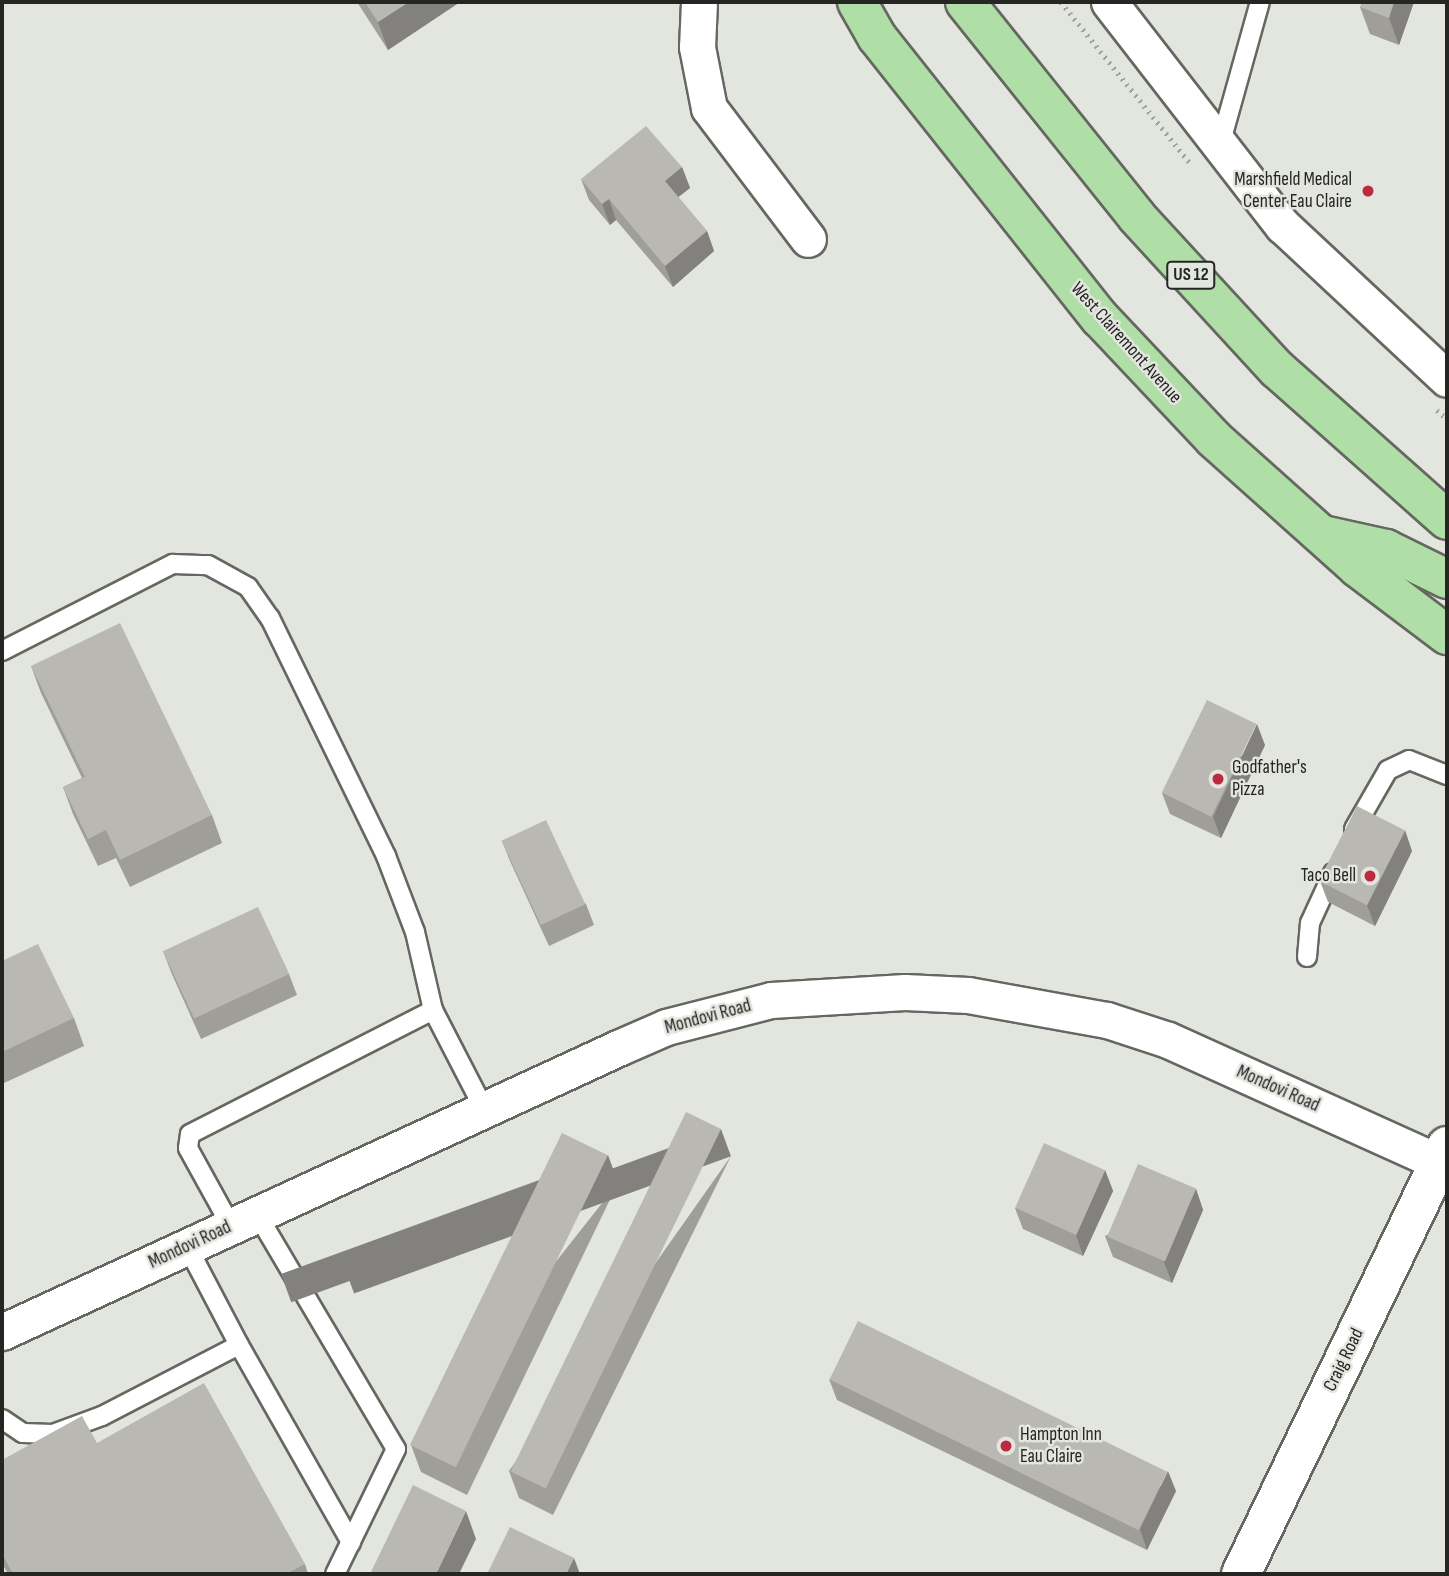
<!DOCTYPE html>
<html>
<head>
<meta charset="utf-8">
<style>
  body { margin:0 }
  #map { position:relative; width:1449px; height:1576px; overflow:hidden; background:#e3e5df; font-family:"Sofia Sans Condensed",sans-serif }
  div>[style] { position:absolute }
  [style*='--x'] { left:calc(var(--x)*1px); top:calc(var(--y)*1px); width:calc(var(--w)*1px); rotate:calc(var(--a)*1deg) }
  .path>* { height:4.5px; margin-top:-2.25px; transform-origin:0; background:repeating-linear-gradient(90deg,#a1a39e 0 2px,transparent 0 7px) }
  .roads { filter:drop-shadow(2px 0 #656761) drop-shadow(-2px 0 #656761) drop-shadow(0 2px #656761) drop-shadow(0 -2px #656761) }
  .service>* { height:18px; margin:-9px; padding:0 9px; transform-origin:9px; border-radius:9px; background:#fff }
  .minor>* { height:35px; margin:-17.5px; padding:0 17.5px; transform-origin:17.5px; border-radius:17.5px; background:#fff }
  .tertiary>* { height:38px; margin:-19px; padding:0 19px; transform-origin:19px; border-radius:19px; background:#fff }
  .primary>* { height:38px; margin:-19px; padding:0 19px; transform-origin:19px; border-radius:19px; background:#afdfa6 }
  .wall>* { inset:0; background:#9f9e99 }
  .shaded-wall>* { inset:0; background:#82817d; transform-origin:0 0 }
  .building>* { inset:0; background:#b9b8b2; transform-origin:0 0 }
  .dots>* { width:19px; height:19px; translate:-50% -50%; box-sizing:border-box; border:4px solid #e3e5df; border-radius:50% }
  span { translate:-50% -50%; white-space:nowrap; text-align:center; line-height:1.15; -webkit-text-stroke:5px #e3e5df; paint-order:stroke }
  .shield-label span { padding:2px 5px; background:#e3e5df; border:2px solid; border-radius:5px; -webkit-text-stroke-width:0 }
  .shield-label { font-size:18px; color:#252624; font-weight:700 }
  .poi-label { font-size:19px; color:#252624 }
  .right { translate:-100% -50%; text-align:right }
  .left { translate:0 -50%; text-align:left }
  .street-label { font-size:19px; color:#252624 }
  .frame { position:absolute; inset:0; border:4px solid #252624; pointer-events:none }
</style>
</head>
<body>
<div id="map">
  <div class="path">
    <i style="--x:1061;--y:2;--w:205;--a:51.3"></i>
    <i style="--x:1437;--y:410;--w:13;--a:42"></i>
  </div>
  <div class="roads">
    <div class="service">
      <i style="--x:1220;--y:145;--w:148;--a:-74.4"></i>
      <i style="--x:2;--y:651;--w:192;--a:-27"></i>
      <i style="--x:173;--y:564;--w:35;--a:2"></i>
      <i style="--x:208;--y:565;--w:46;--a:28.8"></i>
      <i style="--x:248;--y:587;--w:38;--a:55"></i>
      <i style="--x:270;--y:618;--w:265;--a:64"></i>
      <i style="--x:386;--y:856;--w:81;--a:69.1"></i>
      <i style="--x:415;--y:932;--w:80;--a:77"></i>
      <i style="--x:1354;--y:829;--w:68;--a:-60"></i>
      <i style="--x:1388;--y:770;--w:23;--a:-25"></i>
      <i style="--x:1409;--y:760;--w:41;--a:21.5"></i>
      <i style="--x:1307;--y:957;--w:34;--a:-85"></i>
      <i style="--x:1310;--y:923;--w:55;--a:-65.3"></i>
      <i style="--x:257;--y:1214;--w:273;--a:59.4"></i>
      <i style="--x:396;--y:1449;--w:139;--a:116"></i>
      <i style="--x:231;--y:1226;--w:89;--a:-118.9"></i>
      <i style="--x:188;--y:1148;--w:14;--a:-82"></i>
      <i style="--x:190;--y:1134;--w:273;--a:-27"></i>
      <i style="--x:433;--y:1010;--w:111;--a:62.7"></i>
      <i style="--x:187;--y:1246;--w:112;--a:62.3"></i>
      <i style="--x:2;--y:1419;--w:25;--a:34"></i>
      <i style="--x:23;--y:1433;--w:30;--a:2"></i>
      <i style="--x:53;--y:1434;--w:52;--a:-20.2"></i>
      <i style="--x:102;--y:1416;--w:154;--a:-27.4"></i>
      <i style="--x:239;--y:1345;--w:227;--a:60.4"></i>
    </div>
    <div class="minor">
      <i style="--x:699;--y:2;--w:45;--a:92.5"></i>
      <i style="--x:697;--y:47;--w:62;--a:78.9"></i>
      <i style="--x:709;--y:108;--w:164;--a:52.9"></i>
      <i style="--x:1109;--y:2;--w:284;--a:52.2"></i>
      <i style="--x:1283;--y:226;--w:224;--a:43"></i>
      <i style="--x:2;--y:1332;--w:678;--a:-24.75"></i>
      <i style="--x:618;--y:1048;--w:52;--a:-23.6"></i>
      <i style="--x:666;--y:1027;--w:108;--a:-14.4"></i>
      <i style="--x:771;--y:1000;--w:134;--a:-3.4"></i>
      <i style="--x:905;--y:992;--w:63;--a:2.7"></i>
      <i style="--x:968;--y:995;--w:141;--a:10.2"></i>
      <i style="--x:1107;--y:1020;--w:64;--a:18.2"></i>
      <i style="--x:1168;--y:1040;--w:306;--a:24.3"></i>
    </div>
    <div class="tertiary">
      <i style="--x:1241;--y:1574;--w:475;--a:-64.3"></i>
    </div>
    <div class="primary">
      <i style="--x:857;--y:2;--w:40;--a:60.3"></i>
      <i style="--x:877;--y:37;--w:359;--a:51.6"></i>
      <i style="--x:1100;--y:318;--w:166;--a:46.7"></i>
      <i style="--x:1214;--y:439;--w:192;--a:41.8"></i>
      <i style="--x:1357;--y:567;--w:113;--a:37.1"></i>
      <i style="--x:965;--y:2;--w:275;--a:51.3"></i>
      <i style="--x:1137;--y:217;--w:207;--a:47.4"></i>
      <i style="--x:1277;--y:369;--w:227;--a:41.6"></i>
      <i style="--x:1323;--y:535;--w:65;--a:12.5"></i>
      <i style="--x:1386;--y:549;--w:68;--a:26.2"></i>
    </div>
  </div>
  <div class="wall">
    <i style="clip-path:polygon(357px 2px,460px 2px,388px 50px)"></i>
    <i style="clip-path:polygon(1414px 2px,1399px 45px,1370px 34px,1360px 7px)"></i>
    <i style="clip-path:polygon(682px 167px,690px 188px,678px 197px,707px 231px,714px 251px,673px 287px,616px 220px,610px 225px,589px 200px,581px 179px)"></i>
    <i style="clip-path:polygon(31px 666px,212px 815px,222px 843px,130px 887px,116px 858px,98px 866px,73px 814px,63px 787px,82px 778px,41px 693px)"></i>
    <i style="clip-path:polygon(1265px 745px,1221px 838px,1170px 814px,1162px 793px)"></i>
    <i style="clip-path:polygon(502px 841px,586px 904px,594px 925px,549px 946px,510px 861px)"></i>
    <i style="clip-path:polygon(1412px 851px,1375px 926px,1328px 902px,1320px 881px)"></i>
    <i style="clip-path:polygon(163px 951px,289px 974px,297px 995px,201px 1039px,171px 972px)"></i>
    <i style="clip-path:polygon(2px 961px,74px 1018px,84px 1046px,2px 1084px)"></i>
    <i style="clip-path:polygon(731px 1156px,553px 1515px,519px 1498px,509px 1471px)"></i>
    <i style="clip-path:polygon(1105px 1170px,1113px 1191px,1083px 1256px,1023px 1229px,1015px 1208px)"></i>
    <i style="clip-path:polygon(618px 1183px,467px 1495px,421px 1472px,411px 1445px)"></i>
    <i style="clip-path:polygon(1196px 1189px,1203px 1210px,1172px 1283px,1113px 1257px,1105px 1236px)"></i>
    <i style="clip-path:polygon(829px 1379px,1176px 1491px,1147px 1550px,837px 1400px)"></i>
    <i style="clip-path:polygon(97px 1443px,305px 1564px,308px 1574px,8px 1574px,2px 1563px,2px 1460px)"></i>
  </div>
  <div class="shaded-wall">
    <i style="clip-path:polygon(409px 2px,460px 2px,388px 50px,378px 22px)"></i>
    <i style="clip-path:polygon(1394px 2px,1414px 2px,1399px 45px,1389px 18px)"></i>
    <i style="clip-path:polygon(682px 167px,690px 188px,672px 202px,665px 181px)"></i>
    <i style="clip-path:polygon(609px 199px,616px 220px,610px 225px,602px 204px)"></i>
    <i style="clip-path:polygon(707px 231px,714px 251px,673px 287px,665px 266px)"></i>
    <i style="clip-path:polygon(1257px 724px,1265px 745px,1221px 838px,1213px 817px)"></i>
    <i style="clip-path:polygon(1405px 830px,1412px 851px,1375px 926px,1367px 905px)"></i>
    <i style="left:721px;top:1129px;width:29px;height:401px;rotate:70deg"></i>
    <i style="left:608px;top:1155px;width:30px;height:348px;rotate:70deg"></i>
    <i style="clip-path:polygon(1105px 1170px,1113px 1191px,1083px 1256px,1076px 1235px)"></i>
    <i style="clip-path:polygon(1196px 1189px,1203px 1210px,1172px 1283px,1164px 1262px)"></i>
    <i style="clip-path:polygon(1168px 1471px,1176px 1491px,1147px 1550px,1140px 1529px)"></i>
    <i style="clip-path:polygon(466px 1511px,476px 1539px,459px 1574px,436px 1574px)"></i>
    <i style="clip-path:polygon(574px 1558px,580px 1574px,566px 1574px)"></i>
  </div>
  <div class="building">
    <i style="clip-path:polygon(365px 2px,409px 2px,378px 22px)"></i>
    <i style="clip-path:polygon(1362px 2px,1394px 2px,1389px 18px,1360px 7px)"></i>
    <i style="clip-path:polygon(646px 126px,682px 167px,665px 181px,707px 231px,665px 266px,609px 199px,602px 204px,581px 179px)"></i>
    <i style="clip-path:polygon(120px 623px,212px 815px,120px 860px,106px 830px,88px 839px,63px 787px,85px 777px,31px 666px)"></i>
    <i style="left:1207px;top:700px;width:55px;height:103px;rotate:26deg"></i>
    <i style="left:1357px;top:806px;width:54px;height:84px;rotate:27deg"></i>
    <i style="left:546px;top:820px;width:93px;height:49px;rotate:65deg"></i>
    <i style="left:258px;top:907px;width:74px;height:105px;rotate:65deg"></i>
    <i style="clip-path:polygon(38px 944px,74px 1018px,2px 1052px,2px 961px)"></i>
    <i style="left:686px;top:1112px;width:39px;height:400px;rotate:26deg"></i>
    <i style="left:562px;top:1133px;width:51px;height:347px;rotate:26deg"></i>
    <i style="left:1044px;top:1143px;width:67px;height:71px;rotate:24deg"></i>
    <i style="left:1138px;top:1164px;width:63px;height:79px;rotate:23deg"></i>
    <i style="left:858px;top:1321px;width:344px;height:65px;rotate:26deg"></i>
    <i style="clip-path:polygon(204px 1383px,305px 1564px,286px 1574px,13px 1574px,2px 1554px,2px 1460px,82px 1416px,97px 1443px)"></i>
    <i style="clip-path:polygon(413px 1485px,466px 1511px,436px 1574px,370px 1574px)"></i>
    <i style="clip-path:polygon(510px 1527px,574px 1558px,566px 1574px,487px 1574px)"></i>
  </div>
  <div class="dots">
    <i style="left:1368px;top:191px;background:#bb2a41"></i>
    <i style="left:1218px;top:779px;background:#bb2a41"></i>
    <i style="left:1370px;top:876px;background:#bb2a41"></i>
    <i style="left:1006px;top:1446px;background:#bb2a41"></i>
  </div>
  <div class="shield-label">
    <span style="left:1191px;top:275px">US 12</span>
  </div>
  <div class="poi-label">
    <span class="right" style="left:1352px;top:191px">Marshfield Medical<br>Center Eau Claire</span>
    <span class="left" style="left:1232px;top:779px">Godfather's<br>Pizza</span>
    <span class="right" style="left:1356px;top:876px">Taco Bell</span>
    <span class="left" style="left:1020px;top:1446px">Hampton Inn<br>Eau Claire</span>
  </div>
  <div class="street-label">
    <span style="left:1126px;top:343px;rotate:48deg">West Clairemont Avenue</span>
    <span style="left:708px;top:1017px;rotate:-15deg">Mondovi Road</span>
    <span style="left:1278px;top:1089px;rotate:24deg">Mondovi Road</span>
    <span style="left:190px;top:1245px;rotate:-25deg">Mondovi Road</span>
    <span style="left:1344px;top:1360px;rotate:-64deg">Craig Road</span>
  </div>
  <div class="frame"></div>
</div>
</body>
</html>
